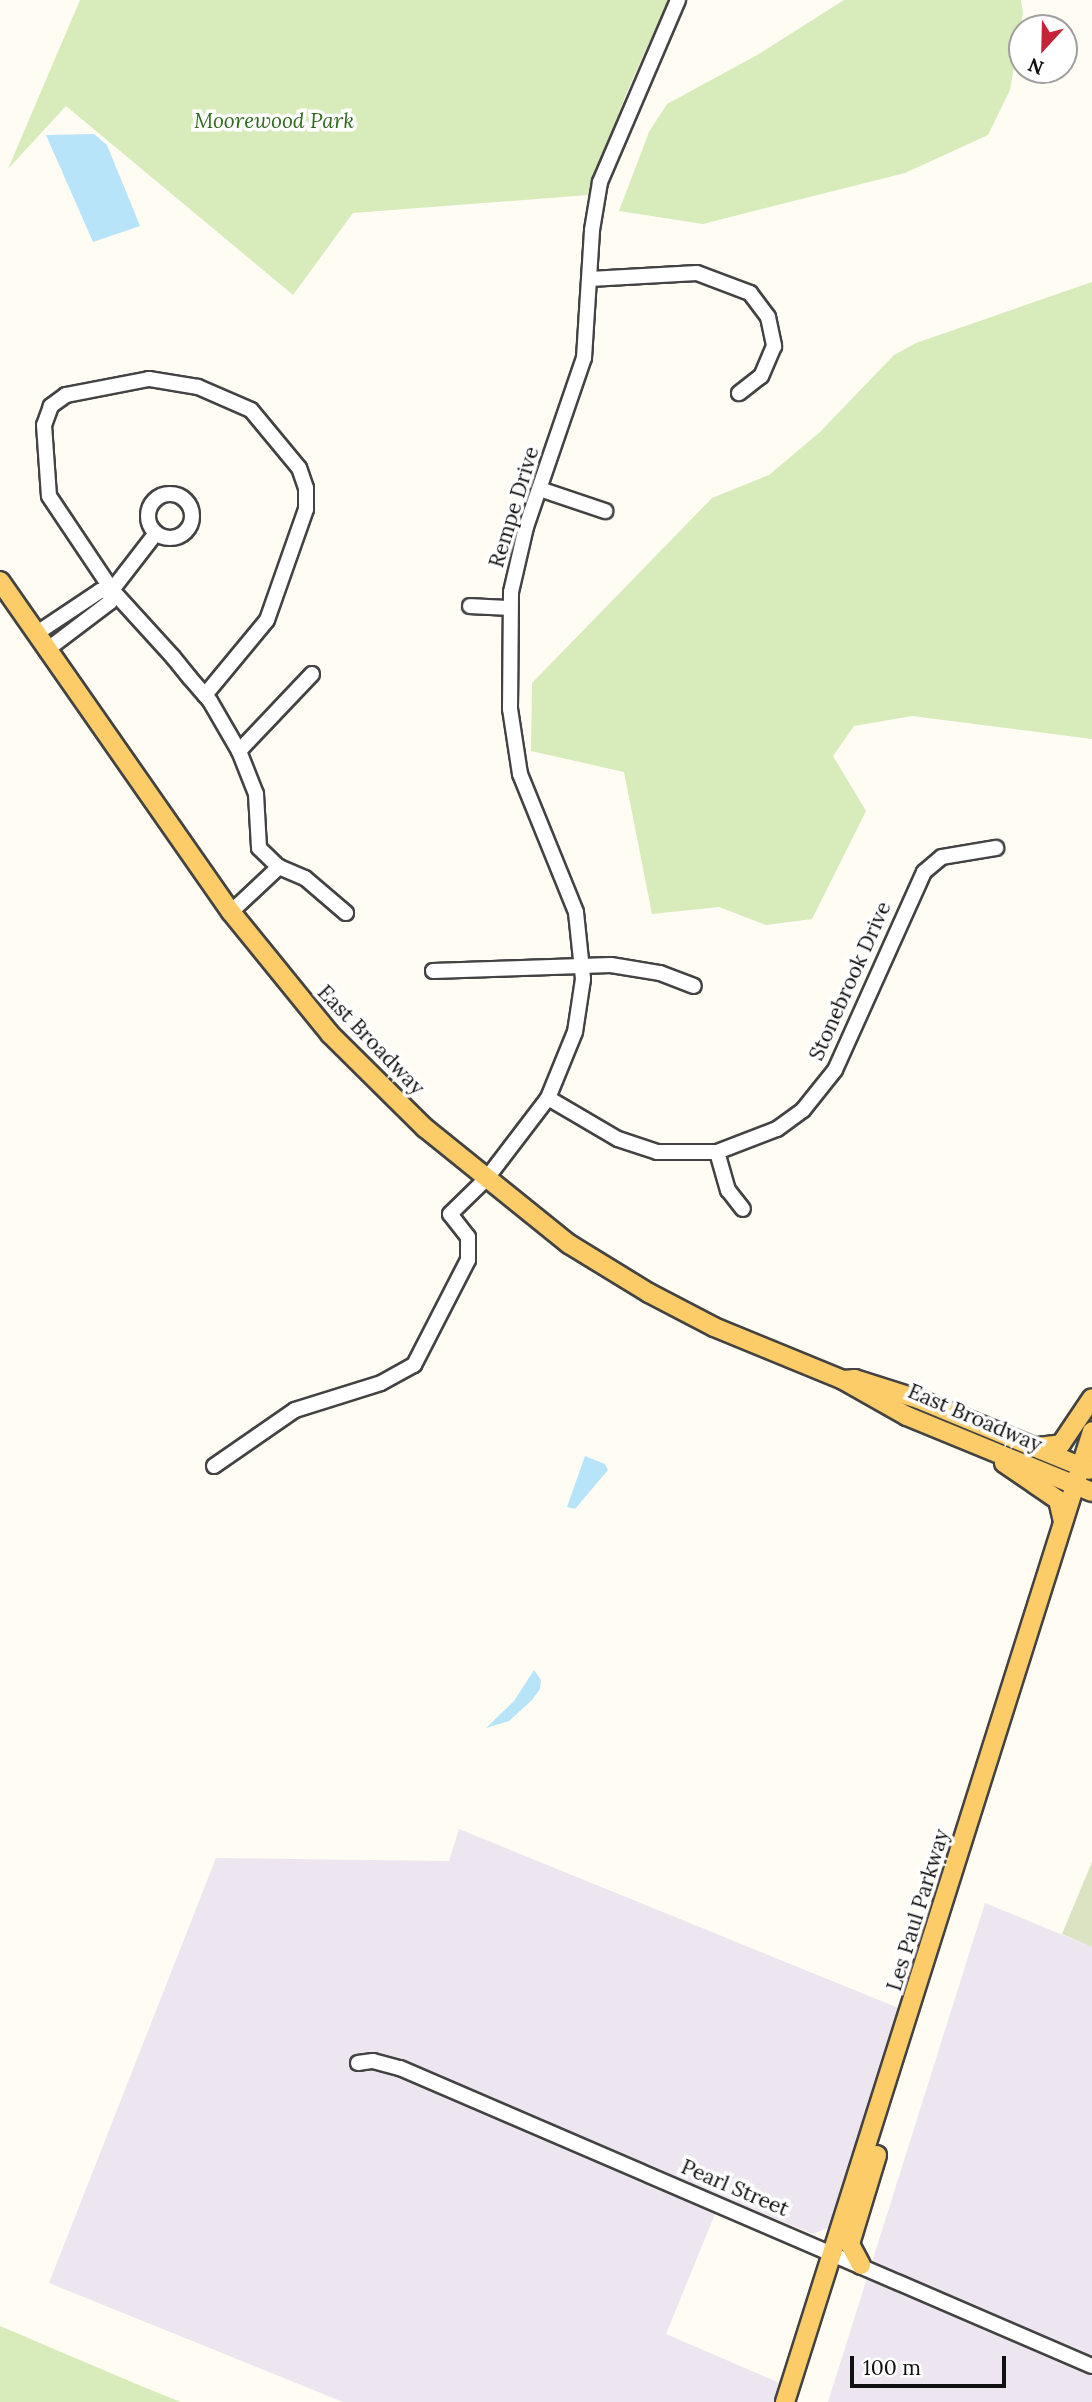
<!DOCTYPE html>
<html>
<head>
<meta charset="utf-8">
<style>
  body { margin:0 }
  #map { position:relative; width:1092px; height:2402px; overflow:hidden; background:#fffcf4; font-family:Lora,serif }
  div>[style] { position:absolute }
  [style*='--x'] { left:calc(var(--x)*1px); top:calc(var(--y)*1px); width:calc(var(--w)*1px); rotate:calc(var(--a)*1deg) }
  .industrial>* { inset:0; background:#ede5ef }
  .green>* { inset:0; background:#d8ebbb }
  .cemetery>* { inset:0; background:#dbe3c3 }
  .water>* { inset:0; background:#b7e4f8 }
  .roads { filter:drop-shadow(2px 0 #434343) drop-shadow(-2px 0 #434343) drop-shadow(0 2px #434343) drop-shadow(0 -2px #434343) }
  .minor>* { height:14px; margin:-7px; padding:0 7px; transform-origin:7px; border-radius:7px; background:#fff }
  .minor>.ring { margin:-7px; padding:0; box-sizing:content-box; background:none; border:14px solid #fff; border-radius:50% }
  .major>* { height:18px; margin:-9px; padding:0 9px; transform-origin:9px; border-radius:9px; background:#fbcc68 }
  span { translate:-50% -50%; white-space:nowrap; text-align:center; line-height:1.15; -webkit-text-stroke:7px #fff; paint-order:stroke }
  .park-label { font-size:21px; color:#336b1e; font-style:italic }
  .street-label { font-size:21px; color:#101010 }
  .north { position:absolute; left:1008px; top:14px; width:70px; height:70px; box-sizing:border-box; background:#fff; border:2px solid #9f9f9f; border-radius:50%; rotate:202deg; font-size:19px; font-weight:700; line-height:28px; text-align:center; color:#101010 }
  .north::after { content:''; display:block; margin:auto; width:24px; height:32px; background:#c52437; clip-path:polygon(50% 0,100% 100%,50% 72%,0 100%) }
  .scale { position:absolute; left:850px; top:2356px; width:156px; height:32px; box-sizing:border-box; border:4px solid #101010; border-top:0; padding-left:9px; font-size:21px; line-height:24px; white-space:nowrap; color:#101010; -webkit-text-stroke:5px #fff; paint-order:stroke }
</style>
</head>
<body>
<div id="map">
  <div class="industrial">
    <i style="clip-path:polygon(459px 1829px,901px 2009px,832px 2226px,813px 2234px,722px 2197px,666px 2334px,782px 2384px,776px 2402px,343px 2402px,49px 2283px,216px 1858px,449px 1861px)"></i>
    <i style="clip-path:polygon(985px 1903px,1092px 1947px,1092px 2402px,828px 2402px)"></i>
  </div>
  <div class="green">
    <i style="clip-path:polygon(80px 0,668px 0,626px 94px,588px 195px,353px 213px,293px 295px,66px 106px,8px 169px)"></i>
    <i style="clip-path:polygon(844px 0,1021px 0,1023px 13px,1010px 90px,988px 135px,905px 173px,703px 224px,619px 211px,649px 132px,667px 104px,759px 54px)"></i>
    <i style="clip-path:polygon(1092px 282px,1092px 739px,912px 716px,854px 726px,833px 756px,866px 811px,812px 919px,766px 925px,719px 907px,652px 914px,624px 772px,531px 751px,532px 683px,712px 498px,769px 475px,820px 432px,894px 355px,916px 343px)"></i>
    <i style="clip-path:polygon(0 2326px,141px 2386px,181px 2402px,0 2402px)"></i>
  </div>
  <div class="cemetery">
    <i style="clip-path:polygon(1092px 1862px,1092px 1947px,1062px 1934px)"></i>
  </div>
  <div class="water">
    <i style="clip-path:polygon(94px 134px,107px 145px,140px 226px,93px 242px,46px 135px)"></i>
    <i style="clip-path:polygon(585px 1456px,605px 1464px,608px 1470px,575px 1509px,567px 1507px)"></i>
    <i style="clip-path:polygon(534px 1670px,541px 1680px,540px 1689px,532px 1700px,509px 1721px,486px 1728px,514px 1701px)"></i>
  </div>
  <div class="roads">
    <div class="minor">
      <i style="--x:590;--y:279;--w:107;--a:-3.2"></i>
      <i style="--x:697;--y:273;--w:57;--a:20.7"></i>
      <i style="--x:750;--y:293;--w:30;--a:53"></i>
      <i style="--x:768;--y:317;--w:30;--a:78"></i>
      <i style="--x:774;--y:346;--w:33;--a:113"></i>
      <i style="--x:761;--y:376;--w:28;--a:142"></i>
      <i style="--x:540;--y:489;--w:69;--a:18.7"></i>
      <i class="ring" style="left:148px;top:494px;width:30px;height:30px"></i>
      <i style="--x:470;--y:606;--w:40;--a:2.9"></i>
      <i style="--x:37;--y:633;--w:76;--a:-33.7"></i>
      <i style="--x:100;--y:591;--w:12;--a:-5"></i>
      <i style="--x:48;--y:649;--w:78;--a:-37.2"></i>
      <i style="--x:110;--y:602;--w:12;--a:-81"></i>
      <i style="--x:112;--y:590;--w:72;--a:-52.3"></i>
      <i style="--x:205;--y:695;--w:97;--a:-50.4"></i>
      <i style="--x:267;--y:620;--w:118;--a:-70.6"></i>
      <i style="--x:306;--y:509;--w:21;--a:-90"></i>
      <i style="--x:306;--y:488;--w:21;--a:-109"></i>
      <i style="--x:299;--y:468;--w:75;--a:-129.6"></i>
      <i style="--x:251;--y:410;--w:58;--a:-156.5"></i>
      <i style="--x:198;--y:387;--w:50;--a:-170.7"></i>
      <i style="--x:149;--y:379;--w:85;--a:169.1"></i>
      <i style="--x:66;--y:395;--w:19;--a:144"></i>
      <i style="--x:51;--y:406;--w:20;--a:110"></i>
      <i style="--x:44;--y:425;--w:71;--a:86"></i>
      <i style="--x:49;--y:496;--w:113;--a:56.2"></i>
      <i style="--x:112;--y:590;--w:91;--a:47.7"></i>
      <i style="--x:173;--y:657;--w:27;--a:51"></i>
      <i style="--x:190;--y:678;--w:23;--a:49"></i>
      <i style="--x:205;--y:695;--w:8;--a:50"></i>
      <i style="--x:210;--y:701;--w:58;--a:59.9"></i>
      <i style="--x:239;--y:751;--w:46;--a:68.4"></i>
      <i style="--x:256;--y:794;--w:54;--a:86.8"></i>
      <i style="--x:259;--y:848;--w:28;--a:44"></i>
      <i style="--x:239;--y:751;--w:106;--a:-46.5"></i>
      <i style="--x:231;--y:912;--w:66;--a:-43.2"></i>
      <i style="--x:279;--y:867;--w:28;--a:23"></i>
      <i style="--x:305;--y:878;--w:54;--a:40.5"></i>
      <i style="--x:433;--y:971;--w:178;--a:-1.9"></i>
      <i style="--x:611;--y:965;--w:50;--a:9.3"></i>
      <i style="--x:660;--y:973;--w:36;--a:21"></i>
      <i style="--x:548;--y:1098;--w:81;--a:30.4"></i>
      <i style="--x:618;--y:1139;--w:41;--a:18.4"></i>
      <i style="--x:657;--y:1152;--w:60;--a:0"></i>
      <i style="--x:717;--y:1152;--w:64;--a:-21"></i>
      <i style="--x:777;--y:1129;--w:32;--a:-36"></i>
      <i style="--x:803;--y:1110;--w:51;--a:-51.3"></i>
      <i style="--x:835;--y:1070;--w:217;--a:-65.8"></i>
      <i style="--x:924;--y:872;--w:23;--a:-40"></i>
      <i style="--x:942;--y:857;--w:55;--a:-9.5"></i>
      <i style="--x:717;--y:1152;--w:40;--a:74"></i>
      <i style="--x:728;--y:1190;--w:24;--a:52"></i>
      <i style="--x:214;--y:1466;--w:98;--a:-34.7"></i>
      <i style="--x:295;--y:1410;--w:90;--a:-17.4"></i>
      <i style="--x:381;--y:1383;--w:38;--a:-29"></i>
      <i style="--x:414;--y:1365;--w:118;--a:-62.8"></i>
      <i style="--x:468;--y:1260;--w:23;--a:-90"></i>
      <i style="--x:468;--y:1237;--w:29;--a:-128"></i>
      <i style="--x:450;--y:1214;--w:52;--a:-44.2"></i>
      <i style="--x:487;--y:1178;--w:101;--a:-52.7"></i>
      <i style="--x:548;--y:1098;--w:71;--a:-67.8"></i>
      <i style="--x:575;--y:1032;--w:54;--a:-81.4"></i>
      <i style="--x:583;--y:979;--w:67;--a:-96"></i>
      <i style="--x:576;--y:912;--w:149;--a:-112.1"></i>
      <i style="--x:520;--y:774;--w:66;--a:-98.7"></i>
      <i style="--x:510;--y:709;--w:117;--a:-89.5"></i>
      <i style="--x:511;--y:592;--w:67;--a:-77"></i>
      <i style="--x:526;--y:527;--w:179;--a:-71.1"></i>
      <i style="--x:584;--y:358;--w:128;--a:-86.4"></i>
      <i style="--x:592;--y:230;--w:49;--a:-80.5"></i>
      <i style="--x:600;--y:182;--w:198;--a:-66.8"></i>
      <i style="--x:358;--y:2063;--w:15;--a:-8"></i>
      <i style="--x:373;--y:2061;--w:28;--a:15"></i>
      <i style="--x:400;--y:2068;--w:753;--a:23.3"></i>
    </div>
    <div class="major">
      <i style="--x:0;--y:581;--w:404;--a:55.1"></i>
      <i style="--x:231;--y:912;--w:157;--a:50.9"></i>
      <i style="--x:330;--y:1034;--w:134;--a:44.7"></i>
      <i style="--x:425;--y:1128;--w:185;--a:38.9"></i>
      <i style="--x:569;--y:1244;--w:94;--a:31.5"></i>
      <i style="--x:649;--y:1293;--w:73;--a:27.6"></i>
      <i style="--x:714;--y:1327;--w:139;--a:22.3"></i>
      <i style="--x:843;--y:1380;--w:73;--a:29.4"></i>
      <i style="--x:907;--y:1416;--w:200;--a:22.3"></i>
      <i style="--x:844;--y:1380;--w:11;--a:-5"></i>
      <i style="--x:855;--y:1379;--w:66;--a:17.6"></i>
      <i style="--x:918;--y:1399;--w:185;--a:22.5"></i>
      <i style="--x:1038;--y:1447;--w:23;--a:-7"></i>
      <i style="--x:1061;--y:1444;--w:55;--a:-56"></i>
      <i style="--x:1004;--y:1463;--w:65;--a:34.4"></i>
      <i style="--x:1058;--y:1500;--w:22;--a:77"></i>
      <i style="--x:861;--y:2265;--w:24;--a:-118"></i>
      <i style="--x:850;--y:2244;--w:93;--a:-73.1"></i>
      <i style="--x:785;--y:2402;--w:1018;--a:-72.45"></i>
    </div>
  </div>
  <div class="park-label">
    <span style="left:274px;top:121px">Moorewood Park</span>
  </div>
  <div class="street-label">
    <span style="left:514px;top:507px;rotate:-73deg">Rempe Drive</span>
    <span style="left:850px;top:981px;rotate:-66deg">Stonebrook Drive</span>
    <span style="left:371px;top:1040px;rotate:46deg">East Broadway</span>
    <span style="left:975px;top:1418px;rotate:23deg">East Broadway</span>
    <span style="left:918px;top:1910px;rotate:-73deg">Les Paul Parkway</span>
    <span style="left:735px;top:2188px;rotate:23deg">Pearl Street</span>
  </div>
  <div class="north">N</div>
  <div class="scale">100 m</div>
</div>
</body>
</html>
